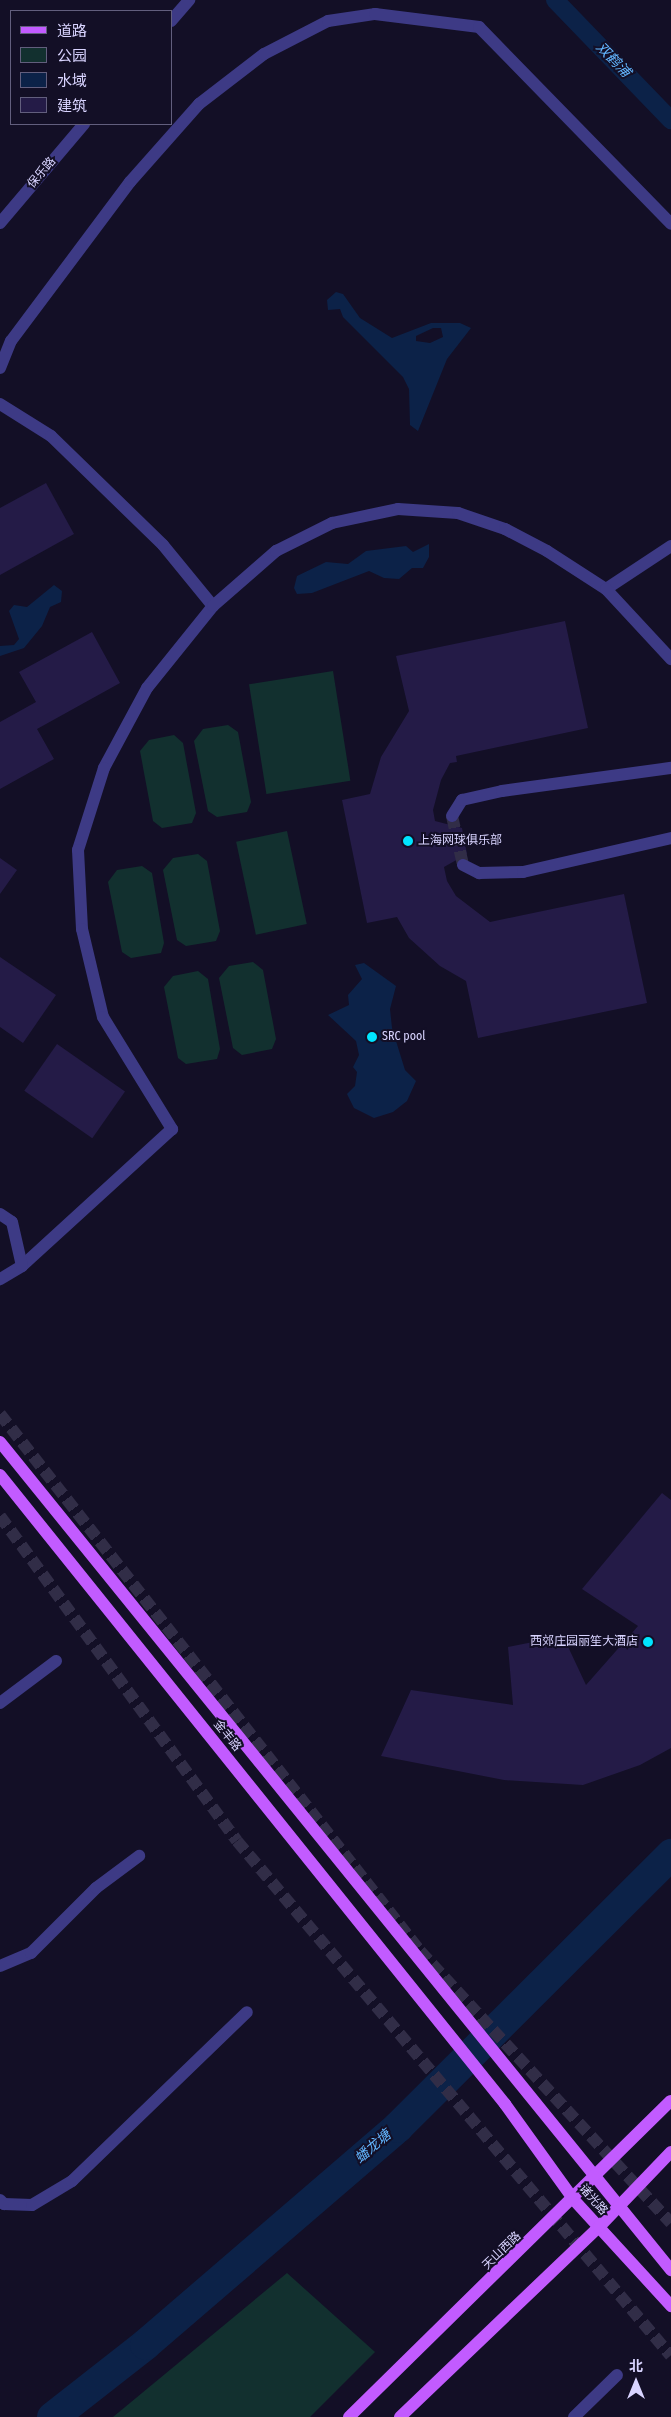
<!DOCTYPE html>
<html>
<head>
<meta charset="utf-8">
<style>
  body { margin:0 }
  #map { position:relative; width:671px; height:2417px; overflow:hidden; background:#130f26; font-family:"Fira Sans Condensed","Noto Sans SC",sans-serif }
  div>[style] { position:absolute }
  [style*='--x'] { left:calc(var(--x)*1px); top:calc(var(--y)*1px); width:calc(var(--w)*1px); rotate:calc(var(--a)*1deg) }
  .green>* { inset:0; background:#12302f; transform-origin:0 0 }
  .water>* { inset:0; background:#0c2248 }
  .canal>* { height:18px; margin:-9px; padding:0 9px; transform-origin:9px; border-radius:9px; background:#0c2248 }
  .river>* { height:31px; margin:-15.5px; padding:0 15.5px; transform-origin:15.5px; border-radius:15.5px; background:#0c2248 }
  .building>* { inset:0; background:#241b47; transform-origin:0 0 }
  .minor-tunnel>* { height:12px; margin-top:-6px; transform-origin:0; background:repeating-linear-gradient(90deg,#312d47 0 12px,transparent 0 18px) }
  .major-tunnel>* { height:12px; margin-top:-6px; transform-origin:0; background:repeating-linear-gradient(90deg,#312d47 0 12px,transparent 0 18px) }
  .minor>* { height:12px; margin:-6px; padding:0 6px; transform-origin:6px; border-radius:6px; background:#3d3a85 }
  .major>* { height:12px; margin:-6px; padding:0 6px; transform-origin:6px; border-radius:6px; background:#c25bff }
  .dots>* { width:14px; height:14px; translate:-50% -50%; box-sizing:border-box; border:2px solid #130f26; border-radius:50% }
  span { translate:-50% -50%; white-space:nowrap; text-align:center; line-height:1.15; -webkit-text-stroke:4px #130f26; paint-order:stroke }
  .street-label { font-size:12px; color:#d9d4ff }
  .poi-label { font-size:12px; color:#d9d4ff }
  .left { translate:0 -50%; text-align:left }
  .right { translate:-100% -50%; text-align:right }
  .water-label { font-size:14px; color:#62b6ff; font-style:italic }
  .legend { position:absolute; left:10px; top:10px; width:162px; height:115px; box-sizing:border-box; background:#130f26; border:1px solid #625e7d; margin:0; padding:6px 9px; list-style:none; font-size:15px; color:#d9d4ff }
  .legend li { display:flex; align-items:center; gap:10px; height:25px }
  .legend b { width:25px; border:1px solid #625e7d }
  .north { position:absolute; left:611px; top:2357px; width:50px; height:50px; -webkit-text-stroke:4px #130f26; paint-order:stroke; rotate:0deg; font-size:14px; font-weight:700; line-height:20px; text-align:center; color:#d9d4ff }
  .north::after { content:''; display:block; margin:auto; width:18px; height:22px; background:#d9d4ff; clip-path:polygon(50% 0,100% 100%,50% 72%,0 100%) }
</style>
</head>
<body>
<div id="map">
  <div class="green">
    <i style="left:333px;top:671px;width:111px;height:85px;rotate:81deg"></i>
    <i style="clip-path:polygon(228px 725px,238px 732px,251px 802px,247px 812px,217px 817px,208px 811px,194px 741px,203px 729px)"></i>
    <i style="clip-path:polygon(174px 735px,183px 743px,196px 813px,192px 823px,162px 828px,153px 821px,140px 751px,149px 740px)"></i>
    <i style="left:287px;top:831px;width:95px;height:52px;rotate:78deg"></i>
    <i style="clip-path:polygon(198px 854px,207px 861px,220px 931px,216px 941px,186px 946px,177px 940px,163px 870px,173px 858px)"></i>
    <i style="clip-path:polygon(142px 866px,152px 873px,164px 943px,161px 953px,131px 958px,122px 952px,108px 882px,117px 870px)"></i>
    <i style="clip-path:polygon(253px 962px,263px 970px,276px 1039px,272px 1049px,242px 1055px,233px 1048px,219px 978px,229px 966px)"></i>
    <i style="clip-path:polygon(198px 971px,208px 979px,220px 1049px,217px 1059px,186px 1064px,178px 1058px,164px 987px,173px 976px)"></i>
    <i style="clip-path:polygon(287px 2273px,375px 2352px,310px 2417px,113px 2417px)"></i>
  </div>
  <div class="water">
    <i style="clip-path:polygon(evenodd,336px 292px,343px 294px,360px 318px,392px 338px,431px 323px,460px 323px,471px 328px,447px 359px,418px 431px,410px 425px,409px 389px,403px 377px,343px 317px,340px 309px,328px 310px,327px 300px,336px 292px,433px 328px,441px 328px,443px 337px,430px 343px,416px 341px,416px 336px,433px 328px)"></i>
    <i style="clip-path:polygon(429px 544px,429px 557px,423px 568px,412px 568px,399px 579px,384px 578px,369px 571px,312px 593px,297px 594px,294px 588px,297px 576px,326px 562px,348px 564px,366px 551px,406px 546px,413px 552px)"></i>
    <i style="clip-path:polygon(54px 585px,62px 591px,61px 602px,50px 607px,42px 626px,24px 648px,0 656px,0 646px,14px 645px,19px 639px,9px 611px,14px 605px,27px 607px)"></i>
    <i style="clip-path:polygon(364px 963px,396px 986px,390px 1009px,392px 1028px,405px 1070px,416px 1081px,407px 1101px,393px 1112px,374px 1118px,354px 1108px,347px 1094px,355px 1086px,357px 1072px,353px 1067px,359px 1055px,356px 1041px,328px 1015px,349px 1005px,348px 995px,362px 979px,355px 965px)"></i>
  </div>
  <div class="canal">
    <i style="--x:555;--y:0;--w:167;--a:46"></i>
  </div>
  <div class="river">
    <i style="--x:52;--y:2417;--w:118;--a:-38.1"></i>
    <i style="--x:145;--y:2344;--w:333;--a:-40.7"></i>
    <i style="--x:397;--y:2127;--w:387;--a:-44.9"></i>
  </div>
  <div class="building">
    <i style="clip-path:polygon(46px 483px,74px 534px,0 575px,0 508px)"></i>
    <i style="clip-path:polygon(565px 621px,588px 728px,456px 756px,457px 762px,450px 763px,441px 780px,433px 810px,435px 821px,462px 828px,467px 854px,444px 867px,447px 881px,456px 896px,490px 922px,624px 894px,647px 1003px,478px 1038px,466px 981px,440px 966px,409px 938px,397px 917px,367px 923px,342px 800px,370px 794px,381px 757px,409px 711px,396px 656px)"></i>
    <i style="clip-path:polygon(92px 632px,120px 683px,37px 729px,54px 759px,0 789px,0 722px,36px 702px,19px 672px)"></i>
    <i style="clip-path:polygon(0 858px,17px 870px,0 894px)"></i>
    <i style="clip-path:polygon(0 957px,56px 995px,23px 1043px,0 1027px)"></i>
    <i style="left:57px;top:1044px;width:83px;height:57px;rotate:35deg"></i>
    <i style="clip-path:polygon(662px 1493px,671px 1500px,671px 1748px,640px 1765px,583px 1785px,504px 1780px,381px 1756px,411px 1690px,513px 1705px,508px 1647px,563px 1636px,586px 1685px,638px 1626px,582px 1589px)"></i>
  </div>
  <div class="minor-tunnel">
    <i style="--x:452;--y:816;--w:50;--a:77.3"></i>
  </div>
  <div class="major-tunnel">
    <i style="--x:0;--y:1414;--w:682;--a:51.97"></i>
    <i style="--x:420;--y:1951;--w:370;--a:47.3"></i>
    <i style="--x:0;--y:1516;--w:402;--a:53.9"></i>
    <i style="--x:237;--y:1841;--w:673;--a:49.88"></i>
  </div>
  <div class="minor">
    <i style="--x:171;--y:21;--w:28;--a:-49"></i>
    <i style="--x:0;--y:223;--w:130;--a:-49.7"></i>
    <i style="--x:0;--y:368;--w:29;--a:-68"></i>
    <i style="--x:11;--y:341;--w:199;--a:-53.2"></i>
    <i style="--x:130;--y:182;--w:104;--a:-48.5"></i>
    <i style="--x:199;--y:104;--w:82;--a:-37.6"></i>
    <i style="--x:264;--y:54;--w:72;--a:-27.3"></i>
    <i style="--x:328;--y:21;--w:48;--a:-8.5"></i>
    <i style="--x:375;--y:14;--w:105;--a:7.1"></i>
    <i style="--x:479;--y:27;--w:275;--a:45.7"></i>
    <i style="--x:0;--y:404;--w:60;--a:32.1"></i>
    <i style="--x:51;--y:436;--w:156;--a:44.2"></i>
    <i style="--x:163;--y:545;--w:79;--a:50.7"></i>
    <i style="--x:213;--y:606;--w:105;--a:128.8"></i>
    <i style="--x:147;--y:688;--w:91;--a:118.3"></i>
    <i style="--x:104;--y:768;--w:86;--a:107.6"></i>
    <i style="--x:78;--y:850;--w:79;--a:87.1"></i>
    <i style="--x:82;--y:929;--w:90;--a:76.6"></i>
    <i style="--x:103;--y:1017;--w:132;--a:58.4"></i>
    <i style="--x:172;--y:1129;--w:203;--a:137.6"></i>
    <i style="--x:22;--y:1266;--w:26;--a:149"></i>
    <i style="--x:606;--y:589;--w:78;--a:-33.5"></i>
    <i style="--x:213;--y:606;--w:84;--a:-41.1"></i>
    <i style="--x:276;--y:551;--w:63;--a:-26.6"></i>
    <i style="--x:332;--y:523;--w:67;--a:-12"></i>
    <i style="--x:398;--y:509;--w:60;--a:3.8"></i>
    <i style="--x:458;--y:513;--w:50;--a:18.8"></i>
    <i style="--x:505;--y:529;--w:47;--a:27.6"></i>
    <i style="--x:547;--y:551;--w:70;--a:32.8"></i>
    <i style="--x:606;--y:589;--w:96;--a:47.1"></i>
    <i style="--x:452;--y:816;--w:19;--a:-58"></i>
    <i style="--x:462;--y:800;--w:41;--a:-12.7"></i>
    <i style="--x:502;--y:791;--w:171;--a:-7.8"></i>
    <i style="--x:463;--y:865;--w:18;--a:27"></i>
    <i style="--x:479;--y:873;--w:44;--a:-1.3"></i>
    <i style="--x:523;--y:872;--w:152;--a:-12.9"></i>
    <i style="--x:0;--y:1214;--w:14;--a:34"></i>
    <i style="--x:12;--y:1222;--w:45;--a:77.2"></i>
    <i style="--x:0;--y:1703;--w:70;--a:-36.9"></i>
    <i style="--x:0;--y:1966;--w:34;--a:-23"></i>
    <i style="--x:31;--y:1953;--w:92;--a:-45"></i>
    <i style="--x:96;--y:1888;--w:54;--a:-36.7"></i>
    <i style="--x:0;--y:2200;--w:6;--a:45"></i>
    <i style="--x:4;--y:2204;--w:28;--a:2"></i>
    <i style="--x:32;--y:2205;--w:47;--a:-31"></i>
    <i style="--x:72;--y:2181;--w:243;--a:-44"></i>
    <i style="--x:574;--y:2417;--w:60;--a:-44.3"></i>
  </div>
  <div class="major">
    <i style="--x:0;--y:1442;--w:1066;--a:50.98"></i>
    <i style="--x:0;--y:1475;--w:807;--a:51.24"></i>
    <i style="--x:505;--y:2104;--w:118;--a:54.3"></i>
    <i style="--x:574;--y:2200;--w:144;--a:47.5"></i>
    <i style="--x:349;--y:2417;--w:451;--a:-44.5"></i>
    <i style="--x:400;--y:2417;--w:275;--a:-43.7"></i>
    <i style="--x:599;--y:2227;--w:104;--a:-46.2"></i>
  </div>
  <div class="dots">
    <i style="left:408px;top:841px;background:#00e5ff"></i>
    <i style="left:372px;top:1037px;background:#00e5ff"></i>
    <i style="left:648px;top:1642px;background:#00e5ff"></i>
  </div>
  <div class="street-label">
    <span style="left:42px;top:173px;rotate:-50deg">保乐路</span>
    <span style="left:227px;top:1736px;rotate:51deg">金丰路</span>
    <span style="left:593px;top:2200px;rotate:49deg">诸光路</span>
    <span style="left:502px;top:2251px;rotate:-44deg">天山西路</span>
  </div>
  <div class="poi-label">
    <span class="left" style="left:418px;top:841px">上海网球俱乐部</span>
    <span class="left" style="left:382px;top:1037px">SRC pool</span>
    <span class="right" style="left:638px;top:1642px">西郊庄园丽笙大酒店</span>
  </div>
  <div class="water-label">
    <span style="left:613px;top:60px;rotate:46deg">双鹤浦</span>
    <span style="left:373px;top:2147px;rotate:-41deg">蟠龙塘</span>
  </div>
  <ul class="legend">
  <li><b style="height:6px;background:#c25bff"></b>道路</li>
  <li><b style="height:14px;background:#12302f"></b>公园</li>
  <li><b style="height:14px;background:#0c2248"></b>水域</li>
  <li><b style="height:14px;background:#241b47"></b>建筑</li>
  </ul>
  <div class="north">北</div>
</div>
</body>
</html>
